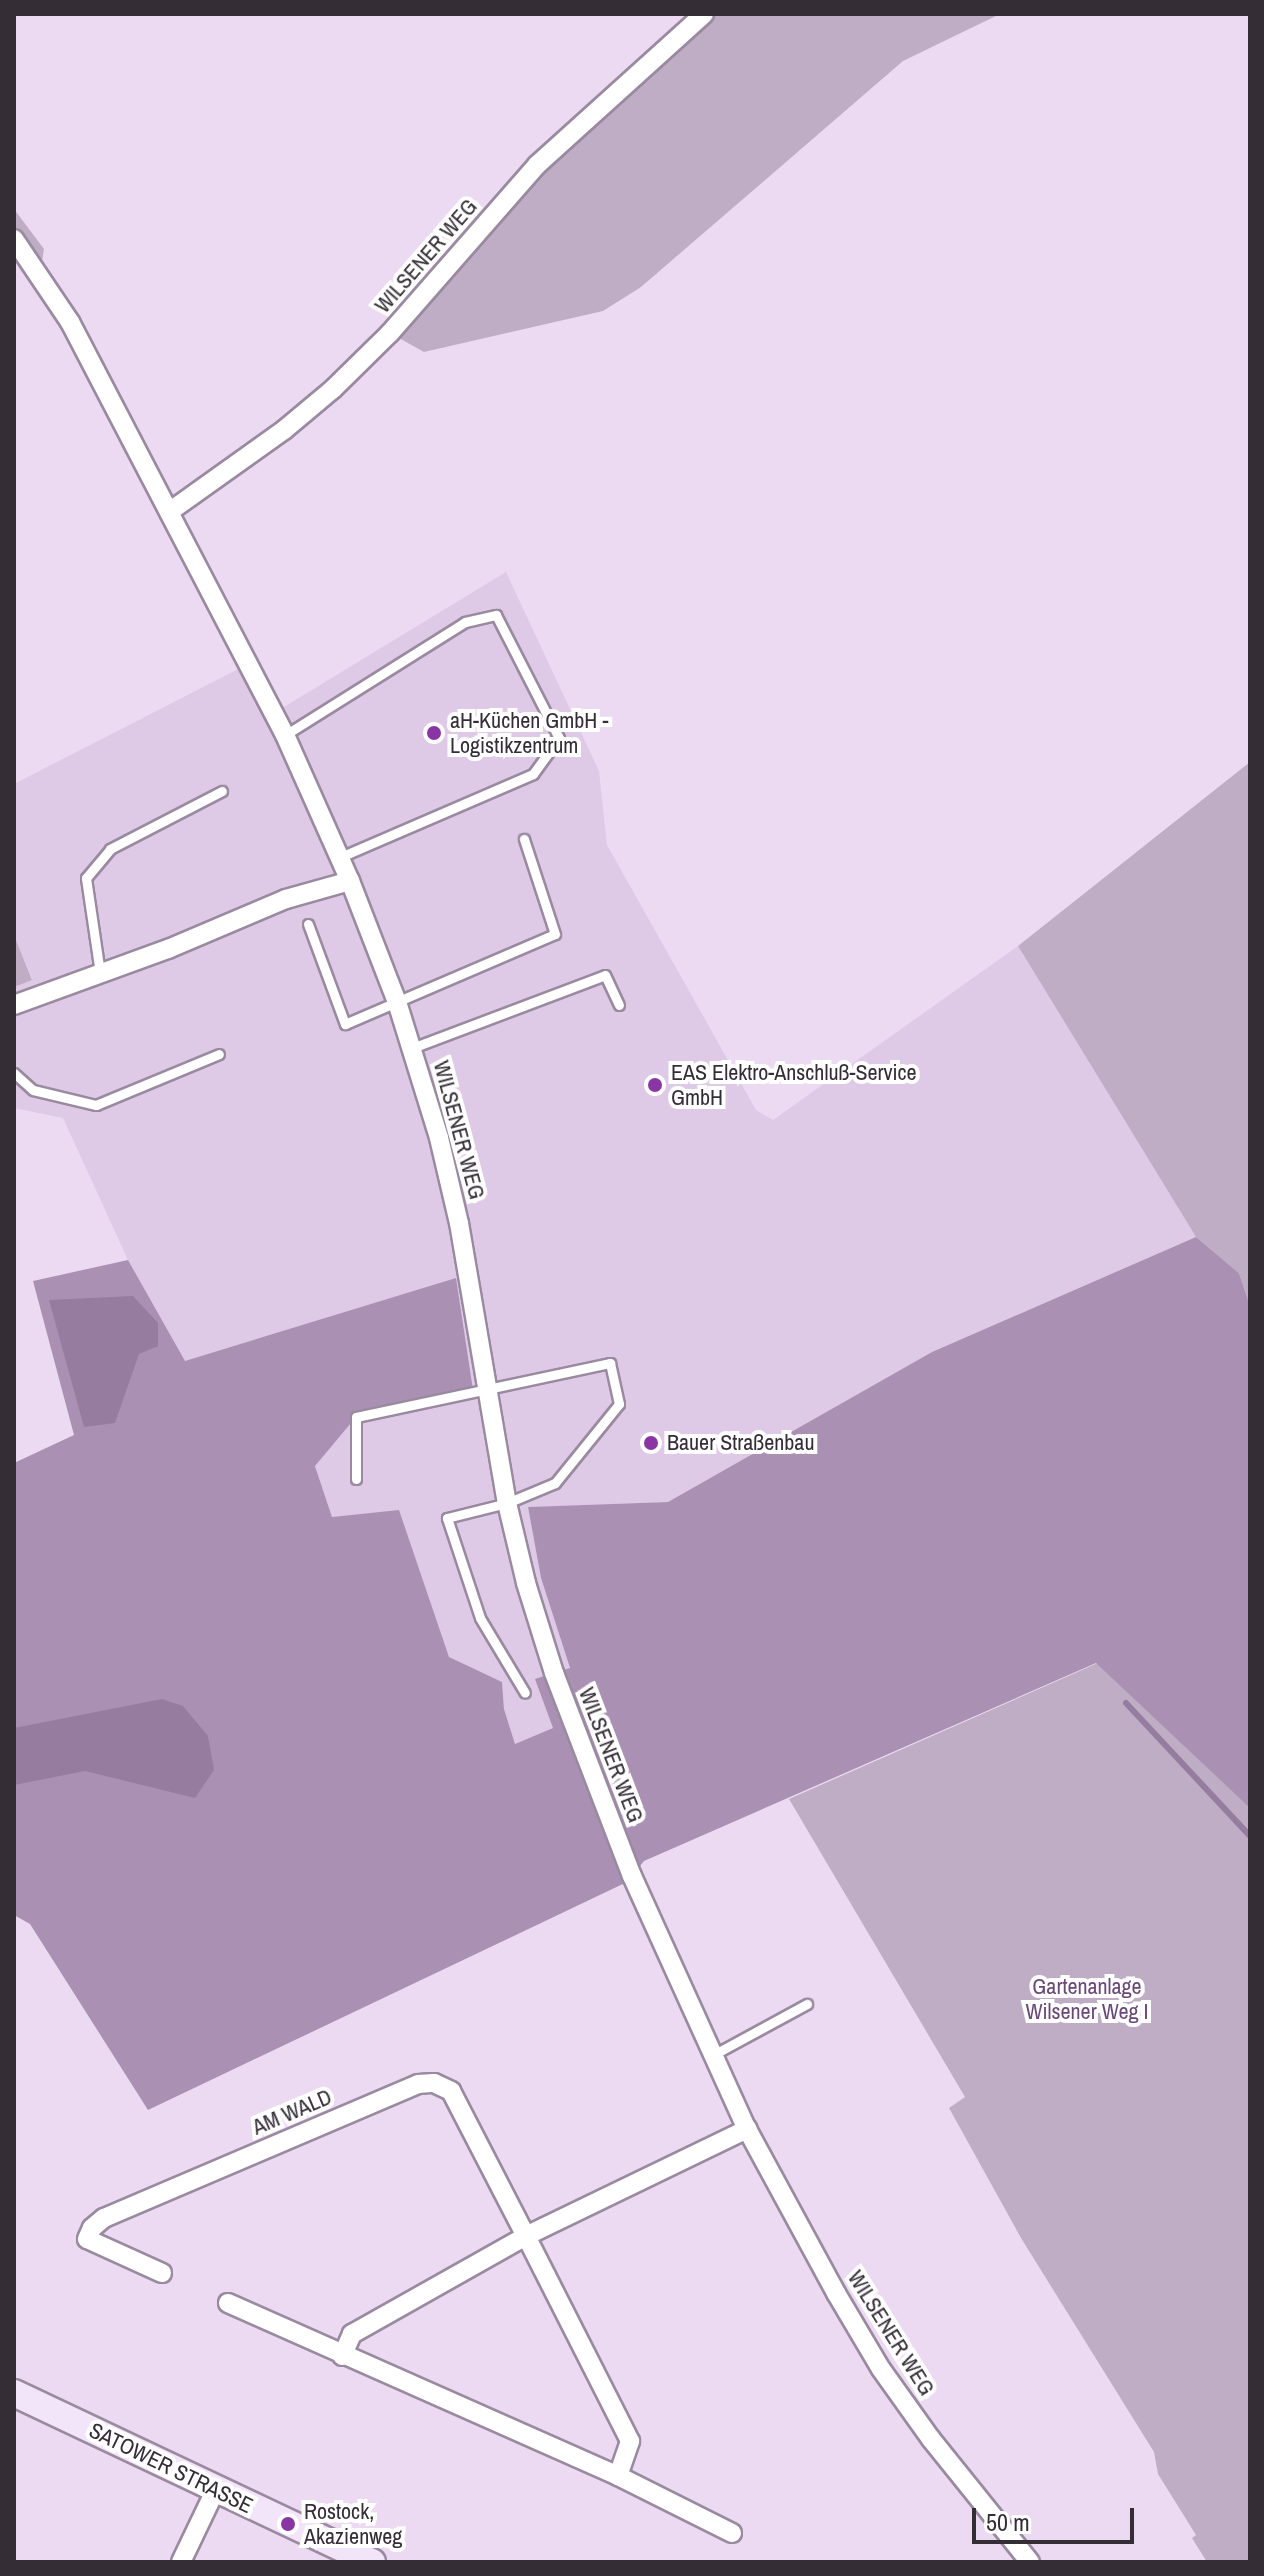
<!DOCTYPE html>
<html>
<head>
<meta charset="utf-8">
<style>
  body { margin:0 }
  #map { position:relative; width:1264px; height:2576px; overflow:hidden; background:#ecdaf2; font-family:"Archivo Narrow",sans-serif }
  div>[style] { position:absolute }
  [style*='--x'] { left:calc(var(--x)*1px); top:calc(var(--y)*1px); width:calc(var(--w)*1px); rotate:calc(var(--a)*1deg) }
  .built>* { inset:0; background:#dec9e6 }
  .green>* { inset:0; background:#bfadc5 }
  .forest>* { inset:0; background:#aa91b4 }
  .water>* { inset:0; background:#967d9f }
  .stream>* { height:6px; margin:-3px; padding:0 3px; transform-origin:3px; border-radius:3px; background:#967d9f }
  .roads { filter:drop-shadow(2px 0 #9a8aa0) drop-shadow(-2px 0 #9a8aa0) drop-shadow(0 2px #9a8aa0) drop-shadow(0 -2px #9a8aa0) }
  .service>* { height:9px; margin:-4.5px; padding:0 4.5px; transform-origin:4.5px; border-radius:4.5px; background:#fff }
  .minor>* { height:18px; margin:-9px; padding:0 9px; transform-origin:9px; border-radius:9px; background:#fff }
  .secondary>* { height:26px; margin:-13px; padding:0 13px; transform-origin:13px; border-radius:13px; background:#f3e5f9 }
  .dots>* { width:22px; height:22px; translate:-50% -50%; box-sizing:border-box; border:4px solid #fff; border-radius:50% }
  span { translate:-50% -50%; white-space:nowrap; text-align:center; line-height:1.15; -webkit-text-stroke:8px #fff; paint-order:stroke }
  .street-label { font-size:22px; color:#342d36 }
  .poi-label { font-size:22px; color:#342d36 }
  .left { translate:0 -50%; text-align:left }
  .park-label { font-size:22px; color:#6b4778 }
  .frame { position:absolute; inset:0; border:16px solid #342d36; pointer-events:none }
  .scale { position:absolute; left:972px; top:2508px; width:162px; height:36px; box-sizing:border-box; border:4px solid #342d36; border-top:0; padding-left:10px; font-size:24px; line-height:28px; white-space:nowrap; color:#342d36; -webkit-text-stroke:6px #fff; paint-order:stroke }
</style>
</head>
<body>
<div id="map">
  <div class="built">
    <i style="clip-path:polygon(506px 572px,599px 771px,607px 845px,756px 1110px,773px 1120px,1018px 946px,1196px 1237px,932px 1352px,668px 1502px,528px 1507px,541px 1578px,570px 1669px,553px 1728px,515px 1744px,504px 1709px,502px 1682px,449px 1658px,399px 1511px,332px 1517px,315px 1466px,456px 1279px,185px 1362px,128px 1260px,63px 1118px,14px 1108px,14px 987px,32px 979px,14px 935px,14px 784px,248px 664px,274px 713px)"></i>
  </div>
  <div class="green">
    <i style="clip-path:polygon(704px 14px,1000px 14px,903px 61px,641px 287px,603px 311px,424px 352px,390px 333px,537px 165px)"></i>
    <i style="clip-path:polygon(14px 209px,44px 249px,40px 274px,14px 239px)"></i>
    <i style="clip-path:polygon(1250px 762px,1250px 1306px,1239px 1273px,1196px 1237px,1018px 946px)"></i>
    <i style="clip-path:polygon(14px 935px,32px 980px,14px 987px)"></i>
    <i style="clip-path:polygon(1250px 1596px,1250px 2562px,1207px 2562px,1192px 2538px,1196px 2535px,1158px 2474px,1154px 2452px,1021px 2238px,949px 2108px,965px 2097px,789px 1799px)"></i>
  </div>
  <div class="forest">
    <i style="clip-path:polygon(1196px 1237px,1239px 1273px,1250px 1306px,1250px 1808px,1096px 1663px,644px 1861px,627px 1882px,148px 2110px,30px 1924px,14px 1915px,14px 1463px,74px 1435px,33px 1281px,128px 1260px,185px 1361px,456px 1278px,473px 1390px,356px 1417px,315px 1466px,332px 1517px,399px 1510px,449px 1657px,502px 1682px,504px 1709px,515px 1744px,553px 1728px,535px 1679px,570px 1668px,541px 1578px,528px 1507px,668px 1502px,932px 1352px)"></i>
  </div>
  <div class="water">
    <i style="clip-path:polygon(133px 1296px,158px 1323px,158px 1346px,139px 1354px,115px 1423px,84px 1427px,49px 1300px)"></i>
    <i style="clip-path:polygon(162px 1699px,183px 1706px,208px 1736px,214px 1770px,195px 1798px,85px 1771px,14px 1785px,14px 1728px)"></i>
  </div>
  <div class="stream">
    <i style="--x:1126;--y:1703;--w:182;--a:47"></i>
  </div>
  <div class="roads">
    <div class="service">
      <i style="--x:285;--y:735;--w:213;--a:-32.1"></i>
      <i style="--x:465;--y:622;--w:32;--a:-13"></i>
      <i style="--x:496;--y:615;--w:138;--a:62.9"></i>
      <i style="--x:559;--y:738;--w:44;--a:125.8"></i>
      <i style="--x:533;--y:774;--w:210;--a:156.7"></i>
      <i style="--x:308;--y:924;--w:107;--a:69.7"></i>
      <i style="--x:345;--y:1024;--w:228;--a:-23.2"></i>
      <i style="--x:555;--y:934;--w:100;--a:-108.1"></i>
      <i style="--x:100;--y:973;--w:96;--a:-98.4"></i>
      <i style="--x:86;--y:878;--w:38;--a:-50"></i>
      <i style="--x:110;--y:849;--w:126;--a:-27.4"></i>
      <i style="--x:412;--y:1048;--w:206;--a:-20.7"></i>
      <i style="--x:605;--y:975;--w:33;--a:65"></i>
      <i style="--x:14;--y:1073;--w:25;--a:42"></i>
      <i style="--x:33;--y:1090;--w:65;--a:13.4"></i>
      <i style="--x:96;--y:1105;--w:133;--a:-22.5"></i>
      <i style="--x:356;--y:1479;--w:62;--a:-90"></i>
      <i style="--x:356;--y:1417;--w:260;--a:-12"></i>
      <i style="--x:610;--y:1363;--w:42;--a:77.6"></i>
      <i style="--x:619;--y:1404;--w:102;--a:129"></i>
      <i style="--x:555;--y:1483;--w:52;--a:157.4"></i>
      <i style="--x:507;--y:1503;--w:62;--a:166"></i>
      <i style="--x:447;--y:1518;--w:105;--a:71.7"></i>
      <i style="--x:480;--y:1618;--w:87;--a:59"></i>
      <i style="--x:713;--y:2055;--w:107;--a:-28.5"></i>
    </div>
    <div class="minor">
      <i style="--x:14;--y:239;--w:100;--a:56"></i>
      <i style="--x:70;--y:322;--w:466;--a:62.5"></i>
      <i style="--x:285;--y:735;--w:160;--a:66"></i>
      <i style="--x:350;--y:881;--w:130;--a:68.8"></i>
      <i style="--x:397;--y:1002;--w:142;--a:72.8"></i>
      <i style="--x:439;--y:1138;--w:87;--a:76.8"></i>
      <i style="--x:459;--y:1223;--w:284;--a:80.3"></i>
      <i style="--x:507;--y:1503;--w:82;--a:76.6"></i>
      <i style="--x:526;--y:1583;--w:94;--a:72.7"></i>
      <i style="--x:554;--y:1673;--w:217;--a:69"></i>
      <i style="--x:632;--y:1876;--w:278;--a:65.6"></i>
      <i style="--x:747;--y:2129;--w:187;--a:61.5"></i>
      <i style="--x:836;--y:2293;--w:88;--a:59.4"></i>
      <i style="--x:881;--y:2369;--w:86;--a:54.5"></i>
      <i style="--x:931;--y:2439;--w:158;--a:51.2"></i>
      <i style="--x:169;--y:512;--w:141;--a:-35.5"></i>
      <i style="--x:284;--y:430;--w:64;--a:-39.9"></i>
      <i style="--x:333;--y:389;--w:80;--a:-44.5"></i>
      <i style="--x:390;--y:333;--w:223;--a:-48.8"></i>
      <i style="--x:537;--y:165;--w:225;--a:-42.1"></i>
      <i style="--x:14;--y:1005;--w:164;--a:-20"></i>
      <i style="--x:168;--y:949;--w:128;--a:-23"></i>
      <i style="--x:286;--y:899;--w:66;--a:-15.7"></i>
      <i style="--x:162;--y:2273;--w:82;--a:-155.6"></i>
      <i style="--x:87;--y:2239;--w:12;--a:-66"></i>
      <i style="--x:92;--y:2228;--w:16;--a:-40"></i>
      <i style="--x:104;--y:2218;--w:341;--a:-23.1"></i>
      <i style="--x:418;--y:2084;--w:16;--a:-4"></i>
      <i style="--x:434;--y:2083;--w:19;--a:25"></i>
      <i style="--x:451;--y:2091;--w:163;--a:62.7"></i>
      <i style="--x:526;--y:2236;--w:200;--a:150.6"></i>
      <i style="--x:352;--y:2334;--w:24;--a:114"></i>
      <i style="--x:228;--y:2303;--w:427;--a:23.9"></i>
      <i style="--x:732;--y:2533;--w:127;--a:-153.4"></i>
      <i style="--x:618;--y:2476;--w:37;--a:-71"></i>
      <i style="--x:630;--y:2441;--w:230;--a:-116.9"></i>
      <i style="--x:526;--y:2236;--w:246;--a:-25.8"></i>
      <i style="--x:181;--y:2562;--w:81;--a:-64.4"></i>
    </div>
    <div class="secondary">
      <i style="--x:14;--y:2393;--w:396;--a:25.3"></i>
    </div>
  </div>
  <div class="dots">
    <i style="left:434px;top:733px;background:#8936a4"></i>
    <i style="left:655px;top:1085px;background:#8936a4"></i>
    <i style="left:651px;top:1443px;background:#8936a4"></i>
    <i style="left:288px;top:2524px;background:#8936a4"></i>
  </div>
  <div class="street-label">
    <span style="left:426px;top:256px;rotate:-49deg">WILSENER WEG</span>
    <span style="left:459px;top:1130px;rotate:75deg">WILSENER WEG</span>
    <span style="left:611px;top:1755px;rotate:69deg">WILSENER WEG</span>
    <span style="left:292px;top:2112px;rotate:-23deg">AM WALD</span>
    <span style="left:891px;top:2333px;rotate:58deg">WILSENER WEG</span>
    <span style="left:171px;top:2468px;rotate:26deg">SATOWER STRASSE</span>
  </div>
  <div class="poi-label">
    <span class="left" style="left:450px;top:733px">aH-Küchen GmbH -<br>Logistikzentrum</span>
    <span class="left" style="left:671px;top:1085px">EAS Elektro-Anschluß-Service<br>GmbH</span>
    <span class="left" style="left:667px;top:1443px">Bauer Straßenbau</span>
    <span class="left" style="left:304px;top:2524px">Rostock,<br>Akazienweg</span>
  </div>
  <div class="park-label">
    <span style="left:1087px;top:1999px">Gartenanlage<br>Wilsener Weg I</span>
  </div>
  <div class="frame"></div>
  <div class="scale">50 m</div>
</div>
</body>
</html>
